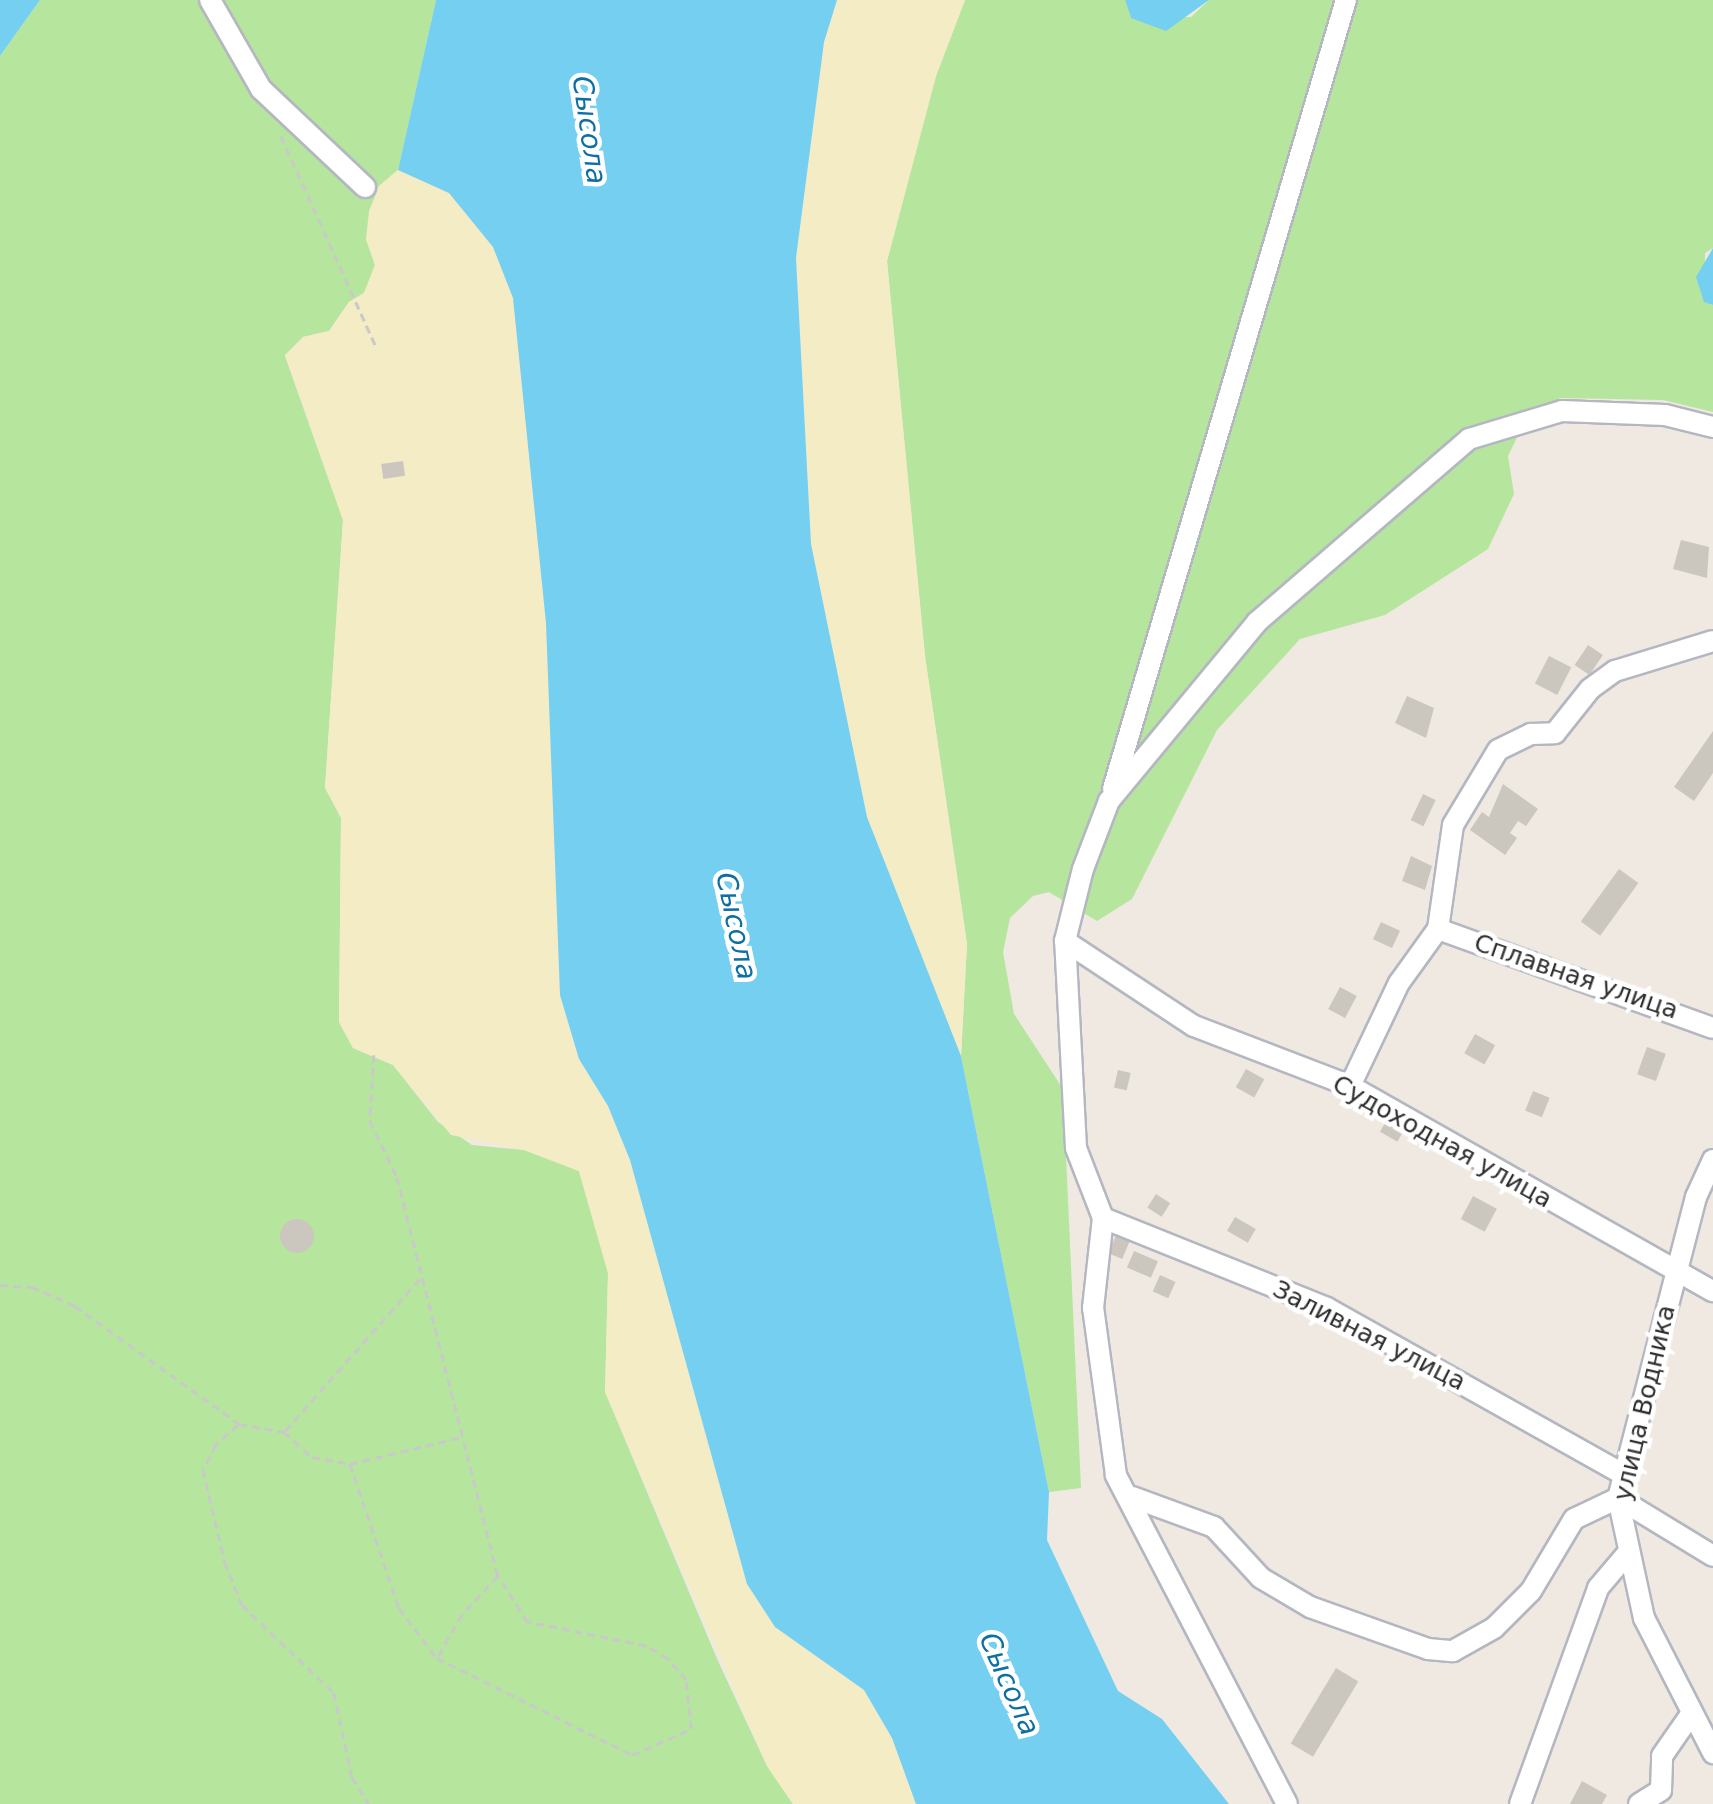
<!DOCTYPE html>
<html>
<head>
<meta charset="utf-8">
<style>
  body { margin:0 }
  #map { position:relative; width:1713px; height:1804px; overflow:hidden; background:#efe9e1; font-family:"DejaVu Sans",sans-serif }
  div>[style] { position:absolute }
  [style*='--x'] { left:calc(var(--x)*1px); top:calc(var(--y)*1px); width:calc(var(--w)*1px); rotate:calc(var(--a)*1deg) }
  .green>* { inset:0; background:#b6e59e }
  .sand>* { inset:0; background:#f3ecc5 }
  .water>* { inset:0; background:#75cff0 }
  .building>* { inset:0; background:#cbc7bf; transform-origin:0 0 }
  .round { border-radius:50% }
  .path>* { height:2.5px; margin-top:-1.25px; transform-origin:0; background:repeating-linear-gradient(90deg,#c9c9c9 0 8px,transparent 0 13px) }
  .roads { filter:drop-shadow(2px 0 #b4b7c1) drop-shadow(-2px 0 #b4b7c1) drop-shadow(0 2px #b4b7c1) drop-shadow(0 -2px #b4b7c1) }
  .minor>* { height:20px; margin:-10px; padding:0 10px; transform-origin:10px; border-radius:10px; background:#fff }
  span { translate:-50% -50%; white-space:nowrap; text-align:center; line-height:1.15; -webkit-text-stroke:9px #fff; paint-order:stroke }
  .street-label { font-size:25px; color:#2e2e2e }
  .water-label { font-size:28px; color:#0d6fa3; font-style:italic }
</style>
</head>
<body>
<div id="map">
  <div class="green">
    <i style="clip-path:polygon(40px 0,436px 0,398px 170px,379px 186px,366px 239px,375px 265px,364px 293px,349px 302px,329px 331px,303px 337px,285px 356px,343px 520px,325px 787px,341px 818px,339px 1022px,353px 1048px,393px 1065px,438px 1122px,472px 1145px,524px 1150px,579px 1171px,608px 1273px,605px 1392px,718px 1661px,767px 1766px,793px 1804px,0 1804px,0 56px)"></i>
    <i style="clip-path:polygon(965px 0,1125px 0,1131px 18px,1191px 17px,1209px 0,1713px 0,1713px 248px,1705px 253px,1704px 301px,1713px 305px,1713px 412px,1663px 400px,1560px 398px,1527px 417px,1508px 456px,1514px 494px,1488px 549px,1385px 615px,1300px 639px,1217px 730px,1132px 899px,1097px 921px,1049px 892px,1033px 896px,1010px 918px,1003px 952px,1014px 1014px,1063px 1089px,1081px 1488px,1049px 1492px,961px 1056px,967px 944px,925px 656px,887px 261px,936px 76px)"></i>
  </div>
  <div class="sand">
    <i style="clip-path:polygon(837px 0,965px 0,936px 76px,887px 261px,925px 656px,967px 944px,961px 1056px,867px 817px,811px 544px,796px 258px,824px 42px)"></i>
    <i style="clip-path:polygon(398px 170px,449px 193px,493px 247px,513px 298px,546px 623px,560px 995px,579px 1059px,608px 1106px,630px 1160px,747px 1584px,775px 1627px,864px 1690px,892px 1738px,916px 1804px,793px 1804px,767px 1766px,605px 1392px,608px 1273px,579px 1171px,524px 1150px,451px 1135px,393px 1065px,353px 1048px,339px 1022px,341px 818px,325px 788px,343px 520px,285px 355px,303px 337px,329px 331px,349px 302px,364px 293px,375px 265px,366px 239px,369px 211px,379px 186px)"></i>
  </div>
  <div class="water">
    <i style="clip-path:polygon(0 0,40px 0,0 56px)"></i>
    <i style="clip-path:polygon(436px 0,837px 0,824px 42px,796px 258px,811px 544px,867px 817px,961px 1056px,1049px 1492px,1047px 1540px,1118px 1691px,1162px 1719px,1229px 1804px,916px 1804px,892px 1738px,864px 1690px,775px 1627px,747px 1584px,630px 1160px,608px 1106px,579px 1059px,560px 995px,546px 623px,513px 298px,493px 247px,449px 193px,398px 170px)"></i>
    <i style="clip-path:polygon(1125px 0,1209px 0,1166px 31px,1131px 18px)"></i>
    <i style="clip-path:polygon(1713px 248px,1713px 305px,1704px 302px,1696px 277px)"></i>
  </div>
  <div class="building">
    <i style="left:403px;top:461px;width:15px;height:22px;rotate:82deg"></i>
    <i style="clip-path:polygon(1681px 540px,1709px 547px,1707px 578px,1673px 569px)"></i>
    <i style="left:1588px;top:645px;width:18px;height:24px;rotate:34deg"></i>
    <i style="left:1549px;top:656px;width:25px;height:31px;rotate:27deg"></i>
    <i style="clip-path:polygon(1407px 696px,1434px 708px,1426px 738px,1395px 723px)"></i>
    <i style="clip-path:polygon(1713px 731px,1713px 773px,1694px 801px,1674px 787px)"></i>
    <i style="clip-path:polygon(1503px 784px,1538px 809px,1526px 826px,1518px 821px,1510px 833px,1517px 838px,1505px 855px,1470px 830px,1482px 812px,1489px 817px)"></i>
    <i style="left:1423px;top:794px;width:14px;height:29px;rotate:25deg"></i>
    <i style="clip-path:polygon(1411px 856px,1432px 866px,1425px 890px,1402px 881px)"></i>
    <i style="left:1619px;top:869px;width:24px;height:65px;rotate:36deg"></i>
    <i style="left:1381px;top:922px;width:21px;height:19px;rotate:25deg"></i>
    <i style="left:1340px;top:987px;width:19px;height:25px;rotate:28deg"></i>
    <i style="left:1475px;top:1034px;width:23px;height:22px;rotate:29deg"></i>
    <i style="left:1647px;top:1047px;width:20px;height:29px;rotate:20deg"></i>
    <i style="left:1246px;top:1069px;width:21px;height:21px;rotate:29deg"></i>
    <i style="left:1118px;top:1070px;width:13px;height:18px;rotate:13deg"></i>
    <i style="left:1533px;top:1091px;width:18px;height:21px;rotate:22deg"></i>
    <i style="left:1385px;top:1123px;width:20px;height:10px;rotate:30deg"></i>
    <i style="left:1156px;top:1194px;width:17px;height:16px;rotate:33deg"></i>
    <i style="left:1473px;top:1196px;width:27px;height:26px;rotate:28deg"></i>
    <i style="left:1235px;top:1217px;width:24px;height:16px;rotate:30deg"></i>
    <i class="round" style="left:280px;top:1219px;width:34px;height:34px"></i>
    <i style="left:1117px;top:1233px;width:15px;height:22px;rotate:23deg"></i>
    <i style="left:1134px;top:1251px;width:26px;height:18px;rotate:23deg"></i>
    <i style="left:1160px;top:1275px;width:17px;height:18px;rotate:24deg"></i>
    <i style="left:1336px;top:1668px;width:26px;height:88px;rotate:31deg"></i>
    <i style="clip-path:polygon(1582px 1781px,1607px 1795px,1602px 1804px,1570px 1804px)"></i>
  </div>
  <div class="path">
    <i style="--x:281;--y:136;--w:234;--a:65.7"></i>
    <i style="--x:374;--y:1055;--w:66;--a:93.5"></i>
    <i style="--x:370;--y:1121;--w:62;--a:64.3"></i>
    <i style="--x:397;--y:1177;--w:412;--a:75.8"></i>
    <i style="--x:498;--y:1576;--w:53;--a:132.7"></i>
    <i style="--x:462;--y:1615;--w:48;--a:119.7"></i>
    <i style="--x:0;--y:1285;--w:32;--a:4"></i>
    <i style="--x:32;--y:1287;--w:47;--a:23.8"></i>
    <i style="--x:75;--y:1306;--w:202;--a:35.7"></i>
    <i style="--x:239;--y:1424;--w:46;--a:10.1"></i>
    <i style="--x:284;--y:1432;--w:38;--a:42"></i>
    <i style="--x:312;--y:1457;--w:39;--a:10"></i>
    <i style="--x:350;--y:1464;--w:115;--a:-13.6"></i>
    <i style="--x:238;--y:1425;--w:30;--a:138"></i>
    <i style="--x:216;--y:1445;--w:28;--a:117"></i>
    <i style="--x:203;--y:1470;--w:95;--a:76.6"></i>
    <i style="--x:225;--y:1562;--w:46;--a:68.4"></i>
    <i style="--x:242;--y:1605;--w:127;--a:43.7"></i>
    <i style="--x:334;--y:1693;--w:86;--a:77.9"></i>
    <i style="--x:352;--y:1777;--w:32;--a:58"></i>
    <i style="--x:285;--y:1431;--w:207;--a:-48.5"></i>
    <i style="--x:350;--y:1464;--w:152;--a:71.2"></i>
    <i style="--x:399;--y:1608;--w:63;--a:52.8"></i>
    <i style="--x:437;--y:1658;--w:218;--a:26.4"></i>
    <i style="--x:632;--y:1755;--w:64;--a:-23.8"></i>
    <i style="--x:691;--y:1729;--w:49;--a:-95.8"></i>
    <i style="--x:686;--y:1680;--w:28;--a:-131"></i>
    <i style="--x:668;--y:1659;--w:26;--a:-149"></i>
    <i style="--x:646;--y:1646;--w:121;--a:-168.6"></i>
    <i style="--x:527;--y:1622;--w:54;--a:-122.2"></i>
  </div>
  <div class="roads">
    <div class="minor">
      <i style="--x:210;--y:0;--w:103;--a:60.2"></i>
      <i style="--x:261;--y:89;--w:143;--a:43.3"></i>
      <i style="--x:1113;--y:789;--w:823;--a:-73.55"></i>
      <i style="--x:1438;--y:929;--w:292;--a:19.8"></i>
      <i style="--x:1065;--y:941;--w:154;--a:33.4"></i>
      <i style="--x:1194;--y:1026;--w:167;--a:21"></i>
      <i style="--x:1350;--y:1086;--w:417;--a:29.5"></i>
      <i style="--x:1350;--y:1086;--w:114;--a:-64.6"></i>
      <i style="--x:1399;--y:983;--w:67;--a:-54.2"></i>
      <i style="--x:1438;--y:929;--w:105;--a:-81.8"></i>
      <i style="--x:1453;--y:825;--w:87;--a:-59"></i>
      <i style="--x:1498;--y:750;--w:37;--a:-26"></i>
      <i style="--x:1531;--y:734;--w:24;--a:-2"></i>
      <i style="--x:1555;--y:733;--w:56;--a:-51.5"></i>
      <i style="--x:1590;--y:689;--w:31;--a:-36"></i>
      <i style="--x:1615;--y:671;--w:102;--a:-17"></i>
      <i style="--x:1713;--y:1160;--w:41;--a:114.7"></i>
      <i style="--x:1696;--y:1197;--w:311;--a:104.5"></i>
      <i style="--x:1618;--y:1498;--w:123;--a:77.8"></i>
      <i style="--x:1644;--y:1618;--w:152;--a:62.9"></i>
      <i style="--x:1103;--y:1218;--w:241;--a:21.9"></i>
      <i style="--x:1327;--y:1308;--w:342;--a:29.3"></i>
      <i style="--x:1132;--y:1497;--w:87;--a:20.1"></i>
      <i style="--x:1214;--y:1527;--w:69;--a:47.3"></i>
      <i style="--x:1261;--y:1578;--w:57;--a:30.6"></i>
      <i style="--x:1310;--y:1607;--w:125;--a:19.6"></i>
      <i style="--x:1428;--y:1649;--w:25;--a:5"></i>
      <i style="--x:1453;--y:1651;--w:47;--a:-29.3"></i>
      <i style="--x:1494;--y:1628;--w:52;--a:-45"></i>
      <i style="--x:1531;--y:1591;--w:84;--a:-59.2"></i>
      <i style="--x:1574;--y:1519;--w:49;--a:-25.5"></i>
      <i style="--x:1618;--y:1498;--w:111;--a:31.4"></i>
      <i style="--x:1287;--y:1804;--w:371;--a:-117.5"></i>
      <i style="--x:1116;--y:1475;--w:169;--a:-97.8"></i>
      <i style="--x:1093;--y:1308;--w:91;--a:-83.7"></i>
      <i style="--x:1103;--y:1218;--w:75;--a:-111.1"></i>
      <i style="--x:1076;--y:1148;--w:207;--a:-93"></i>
      <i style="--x:1065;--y:941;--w:74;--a:-76"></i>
      <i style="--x:1083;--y:869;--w:73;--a:-69.1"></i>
      <i style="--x:1109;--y:801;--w:232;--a:-50.4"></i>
      <i style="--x:1257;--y:622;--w:280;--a:-40.8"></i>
      <i style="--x:1469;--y:439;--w:97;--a:-16.8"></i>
      <i style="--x:1562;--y:411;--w:103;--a:2.2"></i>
      <i style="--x:1665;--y:415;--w:49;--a:14"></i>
      <i style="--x:1520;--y:1804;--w:230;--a:-70.1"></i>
      <i style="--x:1598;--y:1588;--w:43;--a:-49.7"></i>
      <i style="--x:1639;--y:1804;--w:26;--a:-32"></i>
      <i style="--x:1661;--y:1790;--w:34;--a:-88"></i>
      <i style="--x:1662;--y:1756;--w:47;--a:-55.3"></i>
    </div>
  </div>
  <div class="street-label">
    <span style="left:1576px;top:977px;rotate:19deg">Сплавная улица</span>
    <span style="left:1442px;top:1142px;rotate:29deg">Судоходная улица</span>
    <span style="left:1369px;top:1336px;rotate:27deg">Заливная улица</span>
    <span style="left:1645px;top:1403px;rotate:-77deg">улица Водника</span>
  </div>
  <div class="water-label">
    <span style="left:589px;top:130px;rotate:82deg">Сысола</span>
    <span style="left:736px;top:926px;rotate:78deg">Сысола</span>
    <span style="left:1009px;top:1684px;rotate:66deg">Сысола</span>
  </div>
</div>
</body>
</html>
